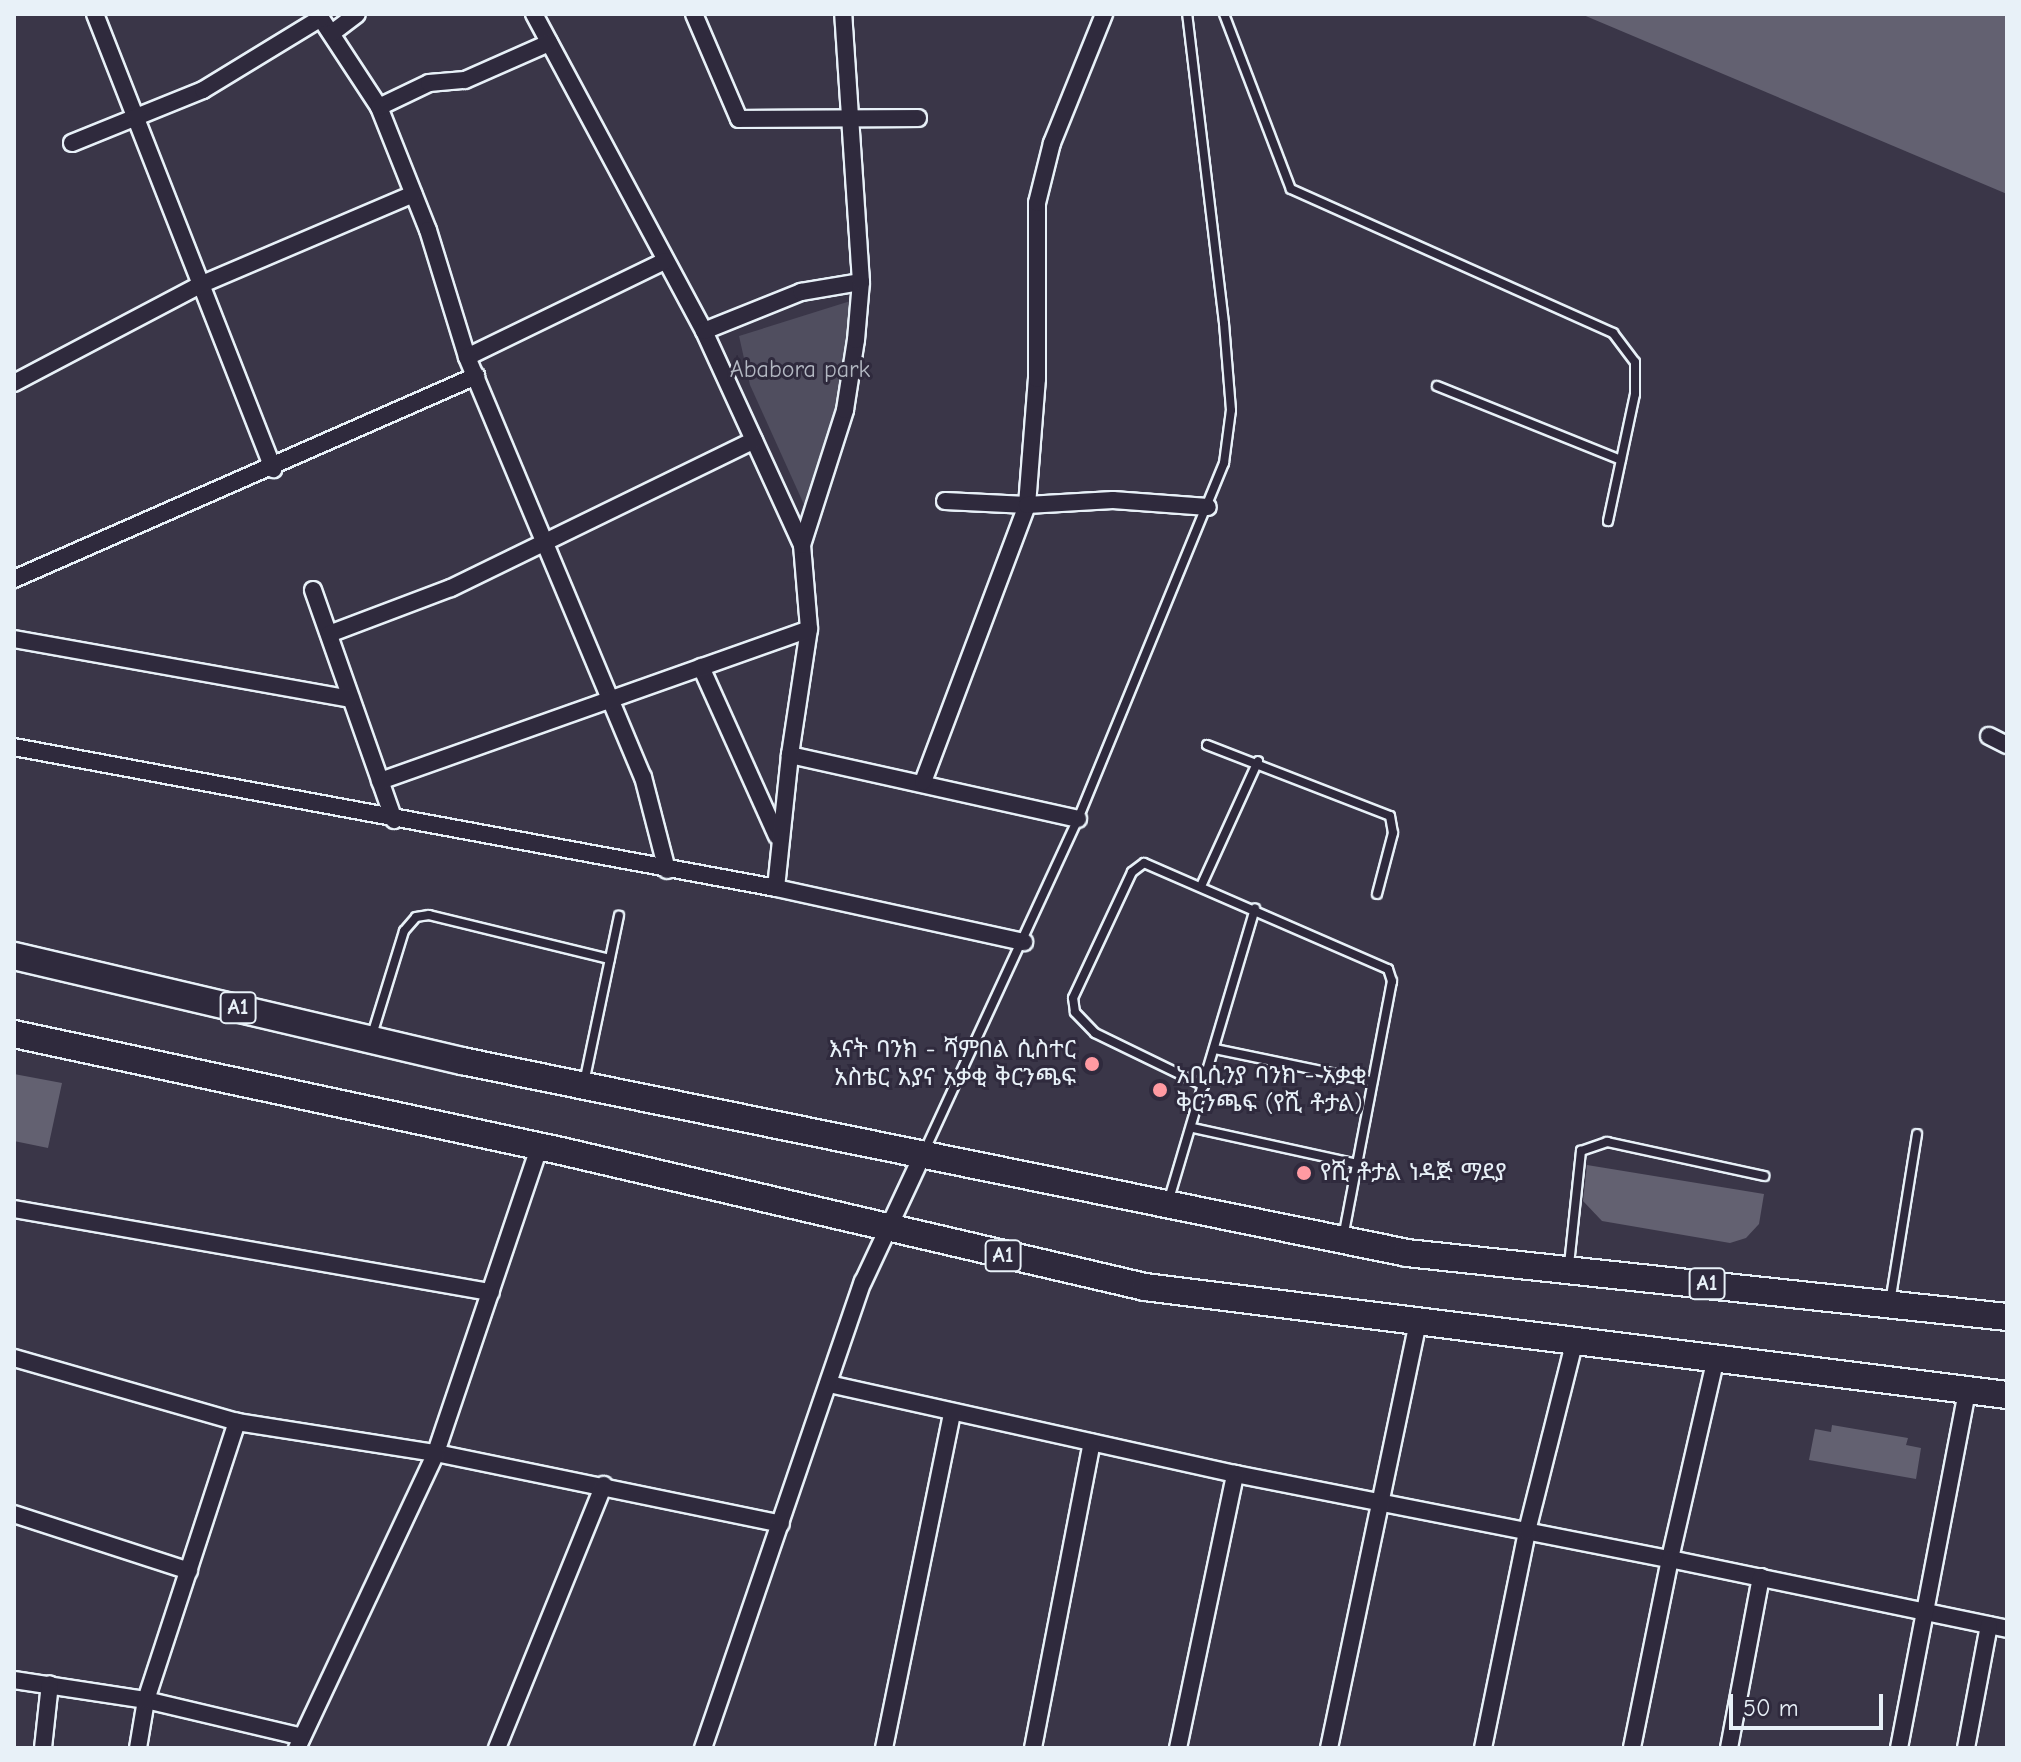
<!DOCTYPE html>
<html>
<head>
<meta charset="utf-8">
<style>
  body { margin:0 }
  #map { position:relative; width:2021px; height:1762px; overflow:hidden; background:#3a3648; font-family:"Comic Neue","Noto Sans Ethiopic",sans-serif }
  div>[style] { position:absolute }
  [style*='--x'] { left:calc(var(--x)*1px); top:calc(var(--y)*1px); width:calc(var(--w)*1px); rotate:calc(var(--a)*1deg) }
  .green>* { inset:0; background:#504e5f }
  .building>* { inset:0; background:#636171 }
  .roads { filter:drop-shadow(2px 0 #e8f1f8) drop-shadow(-2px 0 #e8f1f8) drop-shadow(0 2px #e8f1f8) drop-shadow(0 -2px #e8f1f8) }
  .service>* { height:8px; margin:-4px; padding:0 4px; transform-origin:4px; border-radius:4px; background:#2f2a3d }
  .minor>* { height:16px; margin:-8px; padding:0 8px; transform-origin:8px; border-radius:8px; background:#2f2a3d }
  .primary>* { height:26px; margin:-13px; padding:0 13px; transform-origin:13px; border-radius:13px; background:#2f2a3d }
  .dots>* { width:22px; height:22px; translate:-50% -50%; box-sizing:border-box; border:4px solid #2f2a3d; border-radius:50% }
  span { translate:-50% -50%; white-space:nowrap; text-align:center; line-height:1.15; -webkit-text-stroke:6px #2f2a3d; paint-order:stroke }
  .shield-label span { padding:2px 6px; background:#2f2a3d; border:2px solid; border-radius:6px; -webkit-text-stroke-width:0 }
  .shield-label { font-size:22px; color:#e8f1f8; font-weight:700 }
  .park-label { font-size:24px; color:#b3b8c2 }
  .poi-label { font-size:24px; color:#e8f1f8 }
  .right { translate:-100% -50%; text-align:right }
  .left { translate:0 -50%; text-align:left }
  .frame { position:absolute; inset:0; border:16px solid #e8f1f8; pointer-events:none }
  .scale { position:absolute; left:1729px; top:1694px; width:154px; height:36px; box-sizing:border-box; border:4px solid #e8f1f8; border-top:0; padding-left:10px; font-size:24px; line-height:28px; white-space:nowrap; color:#e8f1f8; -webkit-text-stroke:6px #2f2a3d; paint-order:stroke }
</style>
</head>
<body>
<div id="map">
  <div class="green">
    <i style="clip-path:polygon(860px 298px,847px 400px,806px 509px,750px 385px,739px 336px)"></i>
  </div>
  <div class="building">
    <i style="clip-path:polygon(1581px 14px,2007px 14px,2007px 194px)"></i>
    <i style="clip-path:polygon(14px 1074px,62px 1083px,48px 1148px,14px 1141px)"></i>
    <i style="clip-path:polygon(1587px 1165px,1764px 1194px,1759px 1224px,1746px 1238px,1730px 1243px,1602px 1221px,1583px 1201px)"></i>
    <i style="clip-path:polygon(1832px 1425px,1908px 1438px,1906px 1445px,1921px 1448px,1916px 1479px,1809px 1460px,1815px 1429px,1831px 1432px)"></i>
  </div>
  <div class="roads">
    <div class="service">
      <i style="--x:1224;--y:14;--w:187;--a:69.1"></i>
      <i style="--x:1291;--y:189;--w:353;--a:24.1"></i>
      <i style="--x:1613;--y:333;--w:36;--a:53"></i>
      <i style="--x:1635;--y:362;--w:32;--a:90"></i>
      <i style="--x:1635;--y:394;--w:130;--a:102"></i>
      <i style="--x:1437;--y:386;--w:198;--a:21.9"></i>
      <i style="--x:1207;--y:745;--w:196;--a:21.2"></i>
      <i style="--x:1390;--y:816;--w:17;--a:80"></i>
      <i style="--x:1393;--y:833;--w:63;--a:104.7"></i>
      <i style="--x:1202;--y:884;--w:135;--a:-65.5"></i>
      <i style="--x:372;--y:1035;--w:109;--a:-72.9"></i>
      <i style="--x:404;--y:931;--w:18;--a:-49"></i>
      <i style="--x:416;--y:917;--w:13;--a:-9"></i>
      <i style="--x:429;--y:915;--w:186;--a:13.7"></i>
      <i style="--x:1215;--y:1049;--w:158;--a:11.7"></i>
      <i style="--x:584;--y:1083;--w:171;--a:-78.2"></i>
      <i style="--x:1204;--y:1086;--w:121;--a:-154.1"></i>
      <i style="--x:1095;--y:1033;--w:29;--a:-134"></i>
      <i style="--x:1075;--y:1012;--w:14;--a:-98"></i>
      <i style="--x:1073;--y:998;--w:139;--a:-64.9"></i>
      <i style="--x:1132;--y:872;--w:15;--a:-37"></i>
      <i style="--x:1144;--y:863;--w:266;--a:23.5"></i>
      <i style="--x:1388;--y:969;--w:13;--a:72"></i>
      <i style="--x:1392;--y:981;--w:261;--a:100.8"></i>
      <i style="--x:1193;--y:1128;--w:164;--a:12.3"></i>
      <i style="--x:924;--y:1152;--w:367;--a:-65.2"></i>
      <i style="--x:1078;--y:819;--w:385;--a:-67.7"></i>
      <i style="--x:1224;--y:463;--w:53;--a:-82.5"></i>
      <i style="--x:1231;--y:410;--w:87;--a:-94.6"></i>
      <i style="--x:1224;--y:323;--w:311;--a:-96.8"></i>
      <i style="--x:1169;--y:1199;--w:303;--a:-73.5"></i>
      <i style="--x:1569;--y:1265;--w:115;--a:-84"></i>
      <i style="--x:1581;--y:1151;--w:28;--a:-19"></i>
      <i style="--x:1607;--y:1142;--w:161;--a:12.2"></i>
      <i style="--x:1890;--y:1303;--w:171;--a:-80.9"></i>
    </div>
    <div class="minor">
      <i style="--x:95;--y:14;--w:489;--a:68.6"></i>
      <i style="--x:318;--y:14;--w:111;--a:56.7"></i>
      <i style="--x:379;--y:107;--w:132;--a:68.3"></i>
      <i style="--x:428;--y:230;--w:133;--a:72.9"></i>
      <i style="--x:467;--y:357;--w:455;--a:67.3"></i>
      <i style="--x:643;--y:777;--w:96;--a:75.5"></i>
      <i style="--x:534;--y:14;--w:360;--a:61.8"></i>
      <i style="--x:704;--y:331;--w:235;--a:65.4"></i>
      <i style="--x:802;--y:545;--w:84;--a:85.2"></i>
      <i style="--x:809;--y:629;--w:127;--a:98.6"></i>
      <i style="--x:790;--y:755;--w:295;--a:12.5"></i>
      <i style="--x:694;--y:14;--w:114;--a:66.8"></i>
      <i style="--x:739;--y:119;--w:179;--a:-0.3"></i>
      <i style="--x:332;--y:33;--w:31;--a:-37"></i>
      <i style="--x:379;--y:107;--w:55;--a:-25.6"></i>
      <i style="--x:429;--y:83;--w:36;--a:-5"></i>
      <i style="--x:465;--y:80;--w:92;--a:-23.8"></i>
      <i style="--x:72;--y:143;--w:141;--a:-22"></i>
      <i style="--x:203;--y:90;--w:138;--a:-31.4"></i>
      <i style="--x:704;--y:331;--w:105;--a:-21.9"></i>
      <i style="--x:801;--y:292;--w:61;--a:-9.5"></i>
      <i style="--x:467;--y:357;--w:220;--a:-25.9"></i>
      <i style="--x:14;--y:383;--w:210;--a:-27.8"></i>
      <i style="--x:200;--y:285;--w:232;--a:-23.1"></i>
      <i style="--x:945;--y:501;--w:82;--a:2.8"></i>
      <i style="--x:1027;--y:505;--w:126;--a:-85.5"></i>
      <i style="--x:1037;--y:379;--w:176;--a:-90"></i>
      <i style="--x:1037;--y:203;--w:62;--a:-76"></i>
      <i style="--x:1052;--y:143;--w:139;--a:-68"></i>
      <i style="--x:802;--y:545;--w:142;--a:-72.3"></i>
      <i style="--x:845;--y:410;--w:71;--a:-81.1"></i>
      <i style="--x:856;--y:340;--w:58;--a:-85.1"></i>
      <i style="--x:861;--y:282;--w:269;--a:-93.8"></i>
      <i style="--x:14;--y:579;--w:505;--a:-23.72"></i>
      <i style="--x:313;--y:590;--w:244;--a:70.6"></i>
      <i style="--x:329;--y:634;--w:130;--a:-20.7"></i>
      <i style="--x:451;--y:588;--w:337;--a:-26"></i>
      <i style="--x:14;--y:639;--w:342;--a:10.1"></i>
      <i style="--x:701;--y:667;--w:185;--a:65.8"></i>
      <i style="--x:1989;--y:736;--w:20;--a:27"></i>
      <i style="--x:14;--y:747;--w:775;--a:10.48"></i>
      <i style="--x:776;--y:888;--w:254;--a:12.3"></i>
      <i style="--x:380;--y:781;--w:455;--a:-19.5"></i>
      <i style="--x:923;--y:782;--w:296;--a:-69.4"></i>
      <i style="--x:1027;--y:505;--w:86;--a:-3.3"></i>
      <i style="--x:1113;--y:500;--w:95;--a:4.2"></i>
      <i style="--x:776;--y:888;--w:134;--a:-84"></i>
      <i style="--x:539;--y:1148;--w:322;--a:108.7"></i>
      <i style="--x:436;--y:1453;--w:352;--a:11.6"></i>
      <i style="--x:14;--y:1209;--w:484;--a:9.9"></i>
      <i style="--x:14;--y:1358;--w:232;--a:16"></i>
      <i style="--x:237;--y:1422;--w:201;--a:8.9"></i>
      <i style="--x:436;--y:1453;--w:326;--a:115.2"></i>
      <i style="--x:1715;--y:1362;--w:202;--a:102.9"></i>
      <i style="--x:1670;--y:1559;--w:344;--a:11.7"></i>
      <i style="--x:829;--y:1384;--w:416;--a:12.5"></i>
      <i style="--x:1235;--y:1474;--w:443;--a:11.1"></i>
      <i style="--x:1670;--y:1559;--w:193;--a:101.4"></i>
      <i style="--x:14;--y:1514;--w:184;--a:18"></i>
      <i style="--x:14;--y:1680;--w:134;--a:8.6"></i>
      <i style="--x:146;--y:1700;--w:160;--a:13.3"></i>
      <i style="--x:43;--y:1748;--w:64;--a:-83.8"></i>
      <i style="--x:138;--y:1748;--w:49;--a:-80.5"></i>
      <i style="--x:146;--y:1700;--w:293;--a:-71.9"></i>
      <i style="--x:497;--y:1748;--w:284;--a:-67.9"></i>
      <i style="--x:703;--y:1748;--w:493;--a:-71.1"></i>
      <i style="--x:863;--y:1282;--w:144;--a:-64.9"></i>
      <i style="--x:884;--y:1748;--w:342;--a:-78.5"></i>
      <i style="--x:1033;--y:1748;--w:311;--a:-79.1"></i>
      <i style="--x:1178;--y:1748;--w:280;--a:-78.2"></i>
      <i style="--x:1329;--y:1748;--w:432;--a:-78.2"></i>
      <i style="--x:1483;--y:1748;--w:221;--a:-78.5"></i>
      <i style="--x:1527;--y:1531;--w:193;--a:-75.9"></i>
      <i style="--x:1729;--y:1748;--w:174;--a:-79.4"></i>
      <i style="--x:1899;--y:1748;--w:362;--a:-79.2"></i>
      <i style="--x:1966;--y:1748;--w:125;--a:-79.4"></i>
    </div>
    <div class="primary">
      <i style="--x:14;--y:956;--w:460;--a:13.2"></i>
      <i style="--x:462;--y:1061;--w:964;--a:11.48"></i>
      <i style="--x:1407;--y:1253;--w:603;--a:6.09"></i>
      <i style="--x:14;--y:1034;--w:559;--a:12.07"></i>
      <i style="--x:561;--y:1151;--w:600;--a:13.11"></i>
      <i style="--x:1145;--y:1287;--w:869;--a:7.14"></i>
    </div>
  </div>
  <div class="dots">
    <i style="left:1092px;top:1064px;background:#ff9aa2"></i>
    <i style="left:1160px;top:1090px;background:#ff9aa2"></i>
    <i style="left:1304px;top:1173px;background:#ff9aa2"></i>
  </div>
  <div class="shield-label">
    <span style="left:238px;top:1008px">A1</span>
    <span style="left:1003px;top:1256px">A1</span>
    <span style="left:1707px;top:1284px">A1</span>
  </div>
  <div class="park-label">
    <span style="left:800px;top:370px">Ababora park</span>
  </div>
  <div class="poi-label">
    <span class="right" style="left:1076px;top:1064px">እናት ባንክ - ሻምበል ሲስተር<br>አስቴር አያና አቃቂ ቅርንጫፍ</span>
    <span class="left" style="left:1176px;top:1090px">አቢሲንያ ባንክ - አቃቂ<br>ቅርንጫፍ (የሺ ቶታል)</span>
    <span class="left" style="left:1320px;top:1173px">የሺ ቶታል ነዳጅ ማደያ</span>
  </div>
  <div class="frame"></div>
  <div class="scale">50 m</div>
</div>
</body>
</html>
